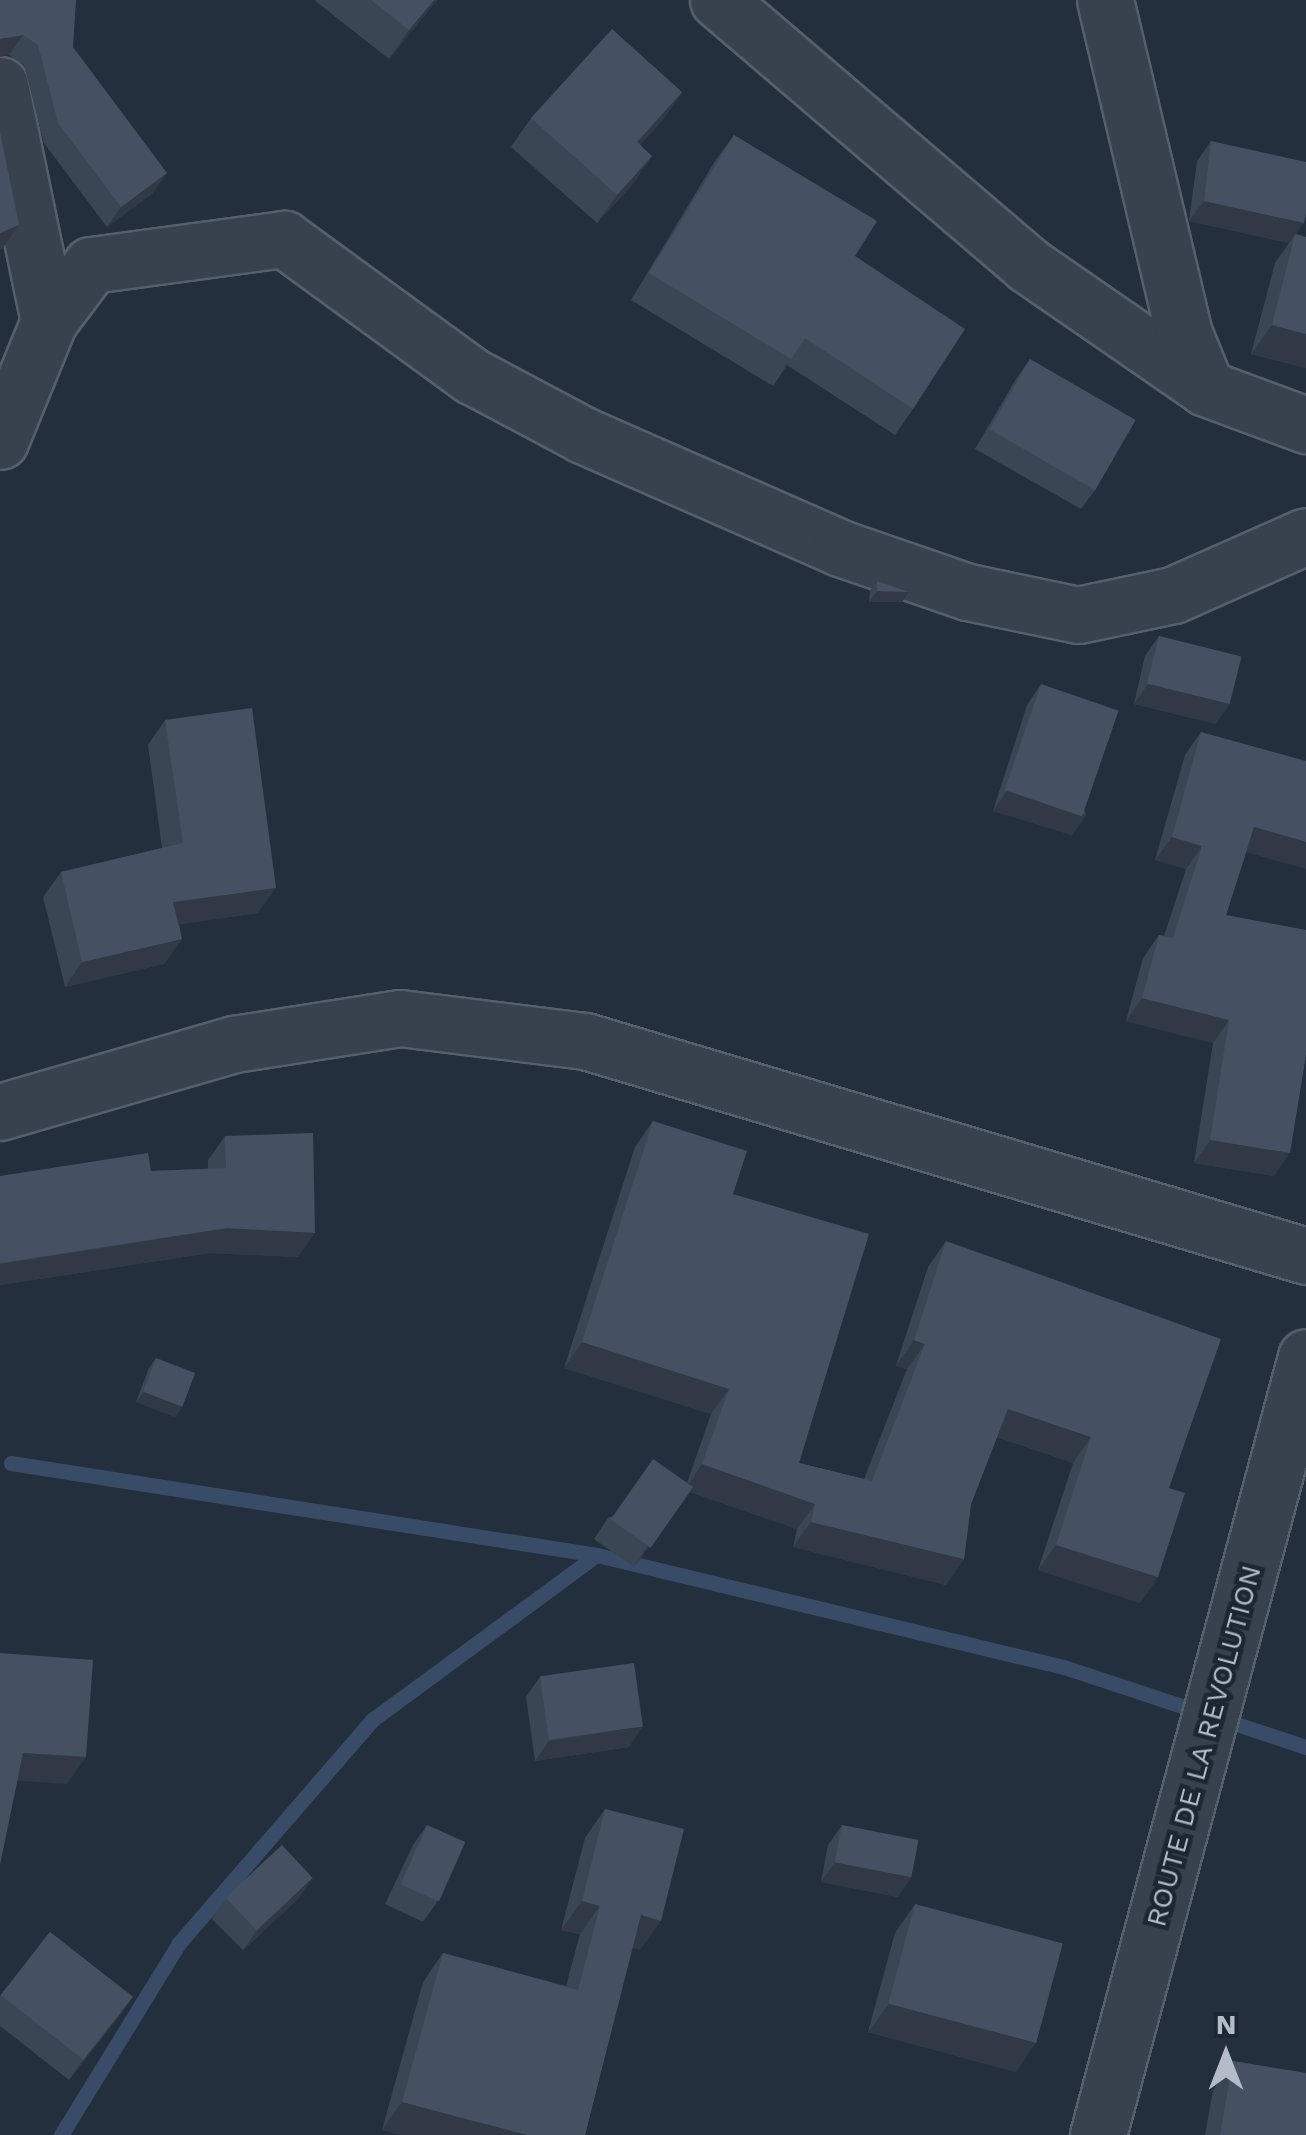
<!DOCTYPE html>
<html>
<head>
<meta charset="utf-8">
<style>
  body { margin:0 }
  #map { position:relative; width:1306px; height:2135px; overflow:hidden; background:#242f3e; font-family:"Work Sans",sans-serif }
  div>[style] { position:absolute }
  [style*='--x'] { left:calc(var(--x)*1px); top:calc(var(--y)*1px); width:calc(var(--w)*1px); rotate:calc(var(--a)*1deg) }
  .stream>* { height:15px; margin:-7.5px; padding:0 7.5px; transform-origin:7.5px; border-radius:7.5px; background:#394c67 }
  .roads { filter:drop-shadow(2px 0 #565f6c) drop-shadow(-2px 0 #565f6c) drop-shadow(0 2px #565f6c) drop-shadow(0 -2px #565f6c) }
  .minor>* { height:55px; margin:-27.5px; padding:0 27.5px; transform-origin:27.5px; border-radius:27.5px; background:#38414e }
  .wall>* { inset:0; background:#3b4654 }
  .shaded-wall>* { inset:0; background:#303945 }
  .building>* { inset:0; background:#455162; transform-origin:0 0 }
  span { translate:-50% -50%; white-space:nowrap; text-align:center; line-height:1.15; -webkit-text-stroke:9px #1d2633; paint-order:stroke }
  .street-label { font-size:28px; color:#b4bcc9 }
  .north { position:absolute; left:1176px; top:2005px; width:100px; height:100px; -webkit-text-stroke:8px #1d2633; paint-order:stroke; rotate:0deg; font-size:28px; font-weight:700; line-height:40px; text-align:center; color:#b4bcc9 }
  .north::after { content:''; display:block; margin:auto; width:35px; height:45px; background:#b4bcc9; clip-path:polygon(50% 0,100% 100%,50% 72%,0 100%) }
</style>
</head>
<body>
<div id="map">
  <div class="stream">
    <i style="--x:11;--y:1463;--w:593;--a:8.92"></i>
    <i style="--x:597;--y:1555;--w:480;--a:13.5"></i>
    <i style="--x:1064;--y:1667;--w:255;--a:18.3"></i>
    <i style="--x:61;--y:2135;--w:225;--a:-58.4"></i>
    <i style="--x:179;--y:1943;--w:295;--a:-49.1"></i>
    <i style="--x:372;--y:1720;--w:279;--a:-36.3"></i>
  </div>
  <div class="roads">
    <div class="minor">
      <i style="--x:718;--y:0;--w:408;--a:40.5"></i>
      <i style="--x:1028;--y:265;--w:216;--a:34.6"></i>
      <i style="--x:1206;--y:388;--w:107;--a:20.3"></i>
      <i style="--x:1105;--y:0;--w:343;--a:76.7"></i>
      <i style="--x:1184;--y:334;--w:58;--a:67.8"></i>
      <i style="--x:0;--y:85;--w:241;--a:78.3"></i>
      <i style="--x:0;--y:441;--w:130;--a:-67.8"></i>
      <i style="--x:49;--y:321;--w:70;--a:-53.1"></i>
      <i style="--x:91;--y:265;--w:195;--a:-7.7"></i>
      <i style="--x:284;--y:239;--w:233;--a:36.1"></i>
      <i style="--x:472;--y:376;--w:126;--a:28"></i>
      <i style="--x:583;--y:435;--w:281;--a:23.7"></i>
      <i style="--x:840;--y:548;--w:135;--a:19"></i>
      <i style="--x:968;--y:592;--w:112;--a:11.8"></i>
      <i style="--x:1078;--y:615;--w:97;--a:-11.9"></i>
      <i style="--x:1173;--y:595;--w:145;--a:-23.9"></i>
      <i style="--x:0;--y:1112;--w:244;--a:-16.2"></i>
      <i style="--x:234;--y:1044;--w:168;--a:-8.9"></i>
      <i style="--x:400;--y:1018;--w:186;--a:7.1"></i>
      <i style="--x:585;--y:1041;--w:752;--a:16.6"></i>
      <i style="--x:1098;--y:2135;--w:805;--a:-75.03"></i>
    </div>
  </div>
  <div class="wall">
    <i style="clip-path:polygon(0 0,73px 47px,153px 193px,107px 227px,44px 143px,24px 65px,9px 55px)"></i>
    <i style="clip-path:polygon(314px 0,437px 0,389px 59px)"></i>
    <i style="clip-path:polygon(682px 92px,662px 121px,640px 145px,652px 156px,632px 185px,597px 223px,511px 147px,531px 118px)"></i>
    <i style="clip-path:polygon(734px 135px,855px 256px,913px 409px,895px 435px,787px 365px,773px 386px,631px 300px,715px 161px)"></i>
    <i style="clip-path:polygon(1211px 141px,1296px 234px,1306px 237px,1306px 368px,1251px 354px,1275px 263px,1289px 243px,1189px 221px,1197px 161px)"></i>
    <i style="clip-path:polygon(1030px 359px,1096px 489px,1081px 509px,975px 449px,1016px 379px)"></i>
    <i style="clip-path:polygon(877px 581px,902px 602px,869px 602px,870px 591px)"></i>
    <i style="clip-path:polygon(1159px 636px,1216px 724px,1134px 704px,1145px 656px)"></i>
    <i style="clip-path:polygon(1041px 684px,1086px 815px,1072px 835px,993px 811px,1027px 705px)"></i>
    <i style="clip-path:polygon(165px 720px,258px 913px,179px 924px,182px 939px,164px 964px,65px 987px,43px 897px,61px 872px,162px 848px,148px 745px)"></i>
    <i style="clip-path:polygon(1201px 732px,1246px 853px,1226px 915px,1274px 1176px,1194px 1163px,1213px 1043px,1126px 1021px,1143px 958px,1159px 935px,1164px 936px,1186px 869px,1155px 860px,1185px 755px)"></i>
    <i style="clip-path:polygon(653px 1121px,733px 1194px,799px 1463px,864px 1479px,907px 1369px,896px 1366px,928px 1267px,946px 1241px,1169px 1488px,1158px 1577px,1140px 1603px,1038px 1570px,1073px 1463px,997px 1437px,971px 1504px,964px 1559px,946px 1585px,793px 1547px,797px 1529px,690px 1492px,634px 1567px,594px 1539px,608px 1518px,687px 1483px,711px 1414px,564px 1368px,635px 1147px)"></i>
    <i style="clip-path:polygon(225px 1136px,298px 1257px,210px 1253px,0 1285px,0 1176px,208px 1169px,208px 1160px)"></i>
    <i style="clip-path:polygon(156px 1358px,175px 1417px,136px 1402px,149px 1368px)"></i>
    <i style="clip-path:polygon(540px 1677px,629px 1747px,535px 1761px,526px 1697px)"></i>
    <i style="clip-path:polygon(605px 1809px,640px 1950px,632px 1947px,585px 2135px,382px 2130px,423px 1982px,443px 1953px,566px 1986px,580px 1934px,561px 1930px,585px 1838px)"></i>
    <i style="clip-path:polygon(427px 1825px,437px 1902px,423px 1922px,385px 1904px,413px 1845px)"></i>
    <i style="clip-path:polygon(842px 1825px,898px 1897px,821px 1882px,828px 1845px)"></i>
    <i style="clip-path:polygon(226px 1898px,299px 1898px,243px 1950px,212px 1919px)"></i>
    <i style="clip-path:polygon(915px 1904px,1016px 2072px,868px 2032px,895px 1933px)"></i>
    <i style="clip-path:polygon(50px 1932px,133px 1997px,69px 2080px,0 2026px,0 1996px)"></i>
    <i style="clip-path:polygon(1233px 2061px,1306px 2135px,1205px 2135px,1213px 2090px)"></i>
  </div>
  <div class="shaded-wall">
    <i style="clip-path:polygon(434px 0,437px 0,389px 59px,409px 30px)"></i>
    <i style="clip-path:polygon(23px 35px,9px 55px,0 57px,0 39px)"></i>
    <i style="clip-path:polygon(682px 92px,662px 121px,616px 171px,637px 142px)"></i>
    <i style="clip-path:polygon(652px 156px,632px 185px,597px 223px,617px 195px)"></i>
    <i style="clip-path:polygon(167px 173px,153px 193px,107px 227px,121px 207px)"></i>
    <i style="clip-path:polygon(1204px 201px,1304px 223px,1289px 243px,1189px 221px)"></i>
    <i style="clip-path:polygon(19px 225px,2px 249px,0 250px,0 233px)"></i>
    <i style="clip-path:polygon(1272px 325px,1306px 334px,1306px 368px,1251px 354px)"></i>
    <i style="clip-path:polygon(877px 591px,909px 592px,902px 602px,869px 602px)"></i>
    <i style="clip-path:polygon(1148px 684px,1230px 704px,1216px 724px,1134px 704px)"></i>
    <i style="clip-path:polygon(1007px 791px,1086px 815px,1072px 835px,993px 811px)"></i>
    <i style="clip-path:polygon(1254px 827px,1306px 842px,1306px 869px,1238px 850px)"></i>
    <i style="clip-path:polygon(1172px 837px,1202px 846px,1186px 869px,1155px 860px)"></i>
    <i style="clip-path:polygon(276px 888px,258px 913px,156px 928px,173px 902px)"></i>
    <i style="clip-path:polygon(182px 939px,164px 964px,65px 987px,82px 962px)"></i>
    <i style="clip-path:polygon(1142px 998px,1229px 1020px,1213px 1043px,1126px 1021px)"></i>
    <i style="clip-path:polygon(1210px 1140px,1290px 1153px,1274px 1176px,1194px 1163px)"></i>
    <i style="clip-path:polygon(227px 1228px,315px 1233px,298px 1257px,210px 1253px,0 1285px,0 1264px)"></i>
    <i style="clip-path:polygon(914px 1340px,925px 1344px,907px 1369px,896px 1366px)"></i>
    <i style="clip-path:polygon(582px 1342px,729px 1389px,711px 1414px,564px 1368px)"></i>
    <i style="clip-path:polygon(144px 1392px,183px 1406px,175px 1417px,136px 1402px)"></i>
    <i style="clip-path:polygon(1008px 1409px,1091px 1437px,1073px 1463px,990px 1434px)"></i>
    <i style="clip-path:polygon(702px 1464px,815px 1504px,797px 1529px,690px 1492px,634px 1567px)"></i>
    <i style="clip-path:polygon(811px 1522px,964px 1559px,946px 1585px,793px 1547px)"></i>
    <i style="clip-path:polygon(1056px 1545px,1158px 1577px,1140px 1603px,1038px 1570px)"></i>
    <i style="clip-path:polygon(643px 1726px,629px 1747px,535px 1761px,549px 1741px)"></i>
    <i style="clip-path:polygon(23px 1753px,86px 1757px,67px 1784px,4px 1780px)"></i>
    <i style="clip-path:polygon(835px 1862px,912px 1877px,898px 1897px,821px 1882px)"></i>
    <i style="clip-path:polygon(313px 1878px,299px 1898px,243px 1950px,257px 1930px)"></i>
    <i style="clip-path:polygon(582px 1901px,600px 1906px,580px 1934px,561px 1930px)"></i>
    <i style="clip-path:polygon(641px 1915px,661px 1921px,640px 1950px,620px 1944px)"></i>
    <i style="clip-path:polygon(133px 1997px,119px 2017px,69px 2080px,83px 2060px)"></i>
    <i style="clip-path:polygon(889px 2004px,1036px 2043px,1016px 2072px,868px 2032px)"></i>
    <i style="clip-path:polygon(402px 2102px,527px 2135px,399px 2135px,382px 2130px)"></i>
  </div>
  <div class="building">
    <i style="clip-path:polygon(0 0,76px 0,73px 47px,167px 173px,121px 207px,58px 123px,38px 45px,23px 35px,0 39px)"></i>
    <i style="clip-path:polygon(371px 0,434px 0,409px 30px)"></i>
    <i style="clip-path:polygon(612px 29px,682px 92px,637px 142px,652px 156px,617px 195px,531px 118px)"></i>
    <i style="clip-path:polygon(0 132px,19px 225px,0 233px)"></i>
    <i style="clip-path:polygon(734px 135px,877px 221px,855px 256px,965px 329px,913px 409px,805px 338px,791px 359px,649px 273px)"></i>
    <i style="clip-path:polygon(1211px 141px,1306px 162px,1306px 213px,1304px 223px,1204px 201px)"></i>
    <i style="clip-path:polygon(1295px 234px,1306px 237px,1306px 334px,1272px 325px)"></i>
    <i style="left:1030px;top:359px;width:122px;height:81px;rotate:30deg"></i>
    <i style="clip-path:polygon(877px 581px,909px 592px,877px 591px)"></i>
    <i style="left:1159px;top:636px;width:85px;height:49px;rotate:14deg"></i>
    <i style="left:1041px;top:684px;width:82px;height:112px;rotate:19deg"></i>
    <i style="clip-path:polygon(252px 708px,276px 888px,173px 902px,182px 939px,82px 962px,61px 872px,183px 843px,165px 720px)"></i>
    <i style="clip-path:polygon(1201px 732px,1306px 761px,1306px 842px,1254px 827px,1226px 915px,1306px 930px,1306px 1055px,1290px 1153px,1210px 1140px,1229px 1020px,1142px 998px,1159px 935px,1173px 938px,1202px 846px,1172px 837px)"></i>
    <i style="clip-path:polygon(653px 1121px,747px 1151px,733px 1194px,869px 1234px,799px 1463px,872px 1481px,925px 1344px,914px 1340px,946px 1241px,1221px 1339px,1169px 1488px,1185px 1493px,1158px 1577px,1056px 1545px,1091px 1437px,1008px 1409px,971px 1504px,964px 1559px,811px 1522px,815px 1504px,702px 1464px,729px 1389px,582px 1342px)"></i>
    <i style="clip-path:polygon(313px 1133px,315px 1233px,227px 1228px,0 1263px,0 1176px,148px 1153px,151px 1171px,226px 1168px,225px 1136px)"></i>
    <i style="left:156px;top:1358px;width:42px;height:36px;rotate:21deg"></i>
    <i style="left:653px;top:1459px;width:49px;height:74px;rotate:35deg"></i>
    <i style="clip-path:polygon(0 1653px,93px 1660px,86px 1757px,23px 1753px,0 1865px)"></i>
    <i style="left:634px;top:1663px;width:64px;height:95px;rotate:82deg"></i>
    <i style="clip-path:polygon(605px 1809px,684px 1829px,661px 1921px,641px 1915px,585px 2135px,527px 2135px,402px 2102px,443px 1953px,578px 1990px,600px 1906px,582px 1901px)"></i>
    <i style="left:427px;top:1825px;width:42px;height:65px;rotate:24deg"></i>
    <i style="left:842px;top:1825px;width:78px;height:38px;rotate:11deg"></i>
    <i style="left:282px;top:1845px;width:45px;height:77px;rotate:47deg"></i>
    <i style="left:915px;top:1904px;width:153px;height:103px;rotate:15deg"></i>
    <i style="left:50px;top:1932px;width:105px;height:80px;rotate:38deg"></i>
    <i style="clip-path:polygon(1233px 2061px,1306px 2073px,1306px 2135px,1220px 2135px)"></i>
  </div>
  <div class="street-label">
    <span style="left:1204px;top:1746px;rotate:-75deg">ROUTE DE LA REVOLUTION</span>
  </div>
  <div class="north">N</div>
</div>
</body>
</html>
